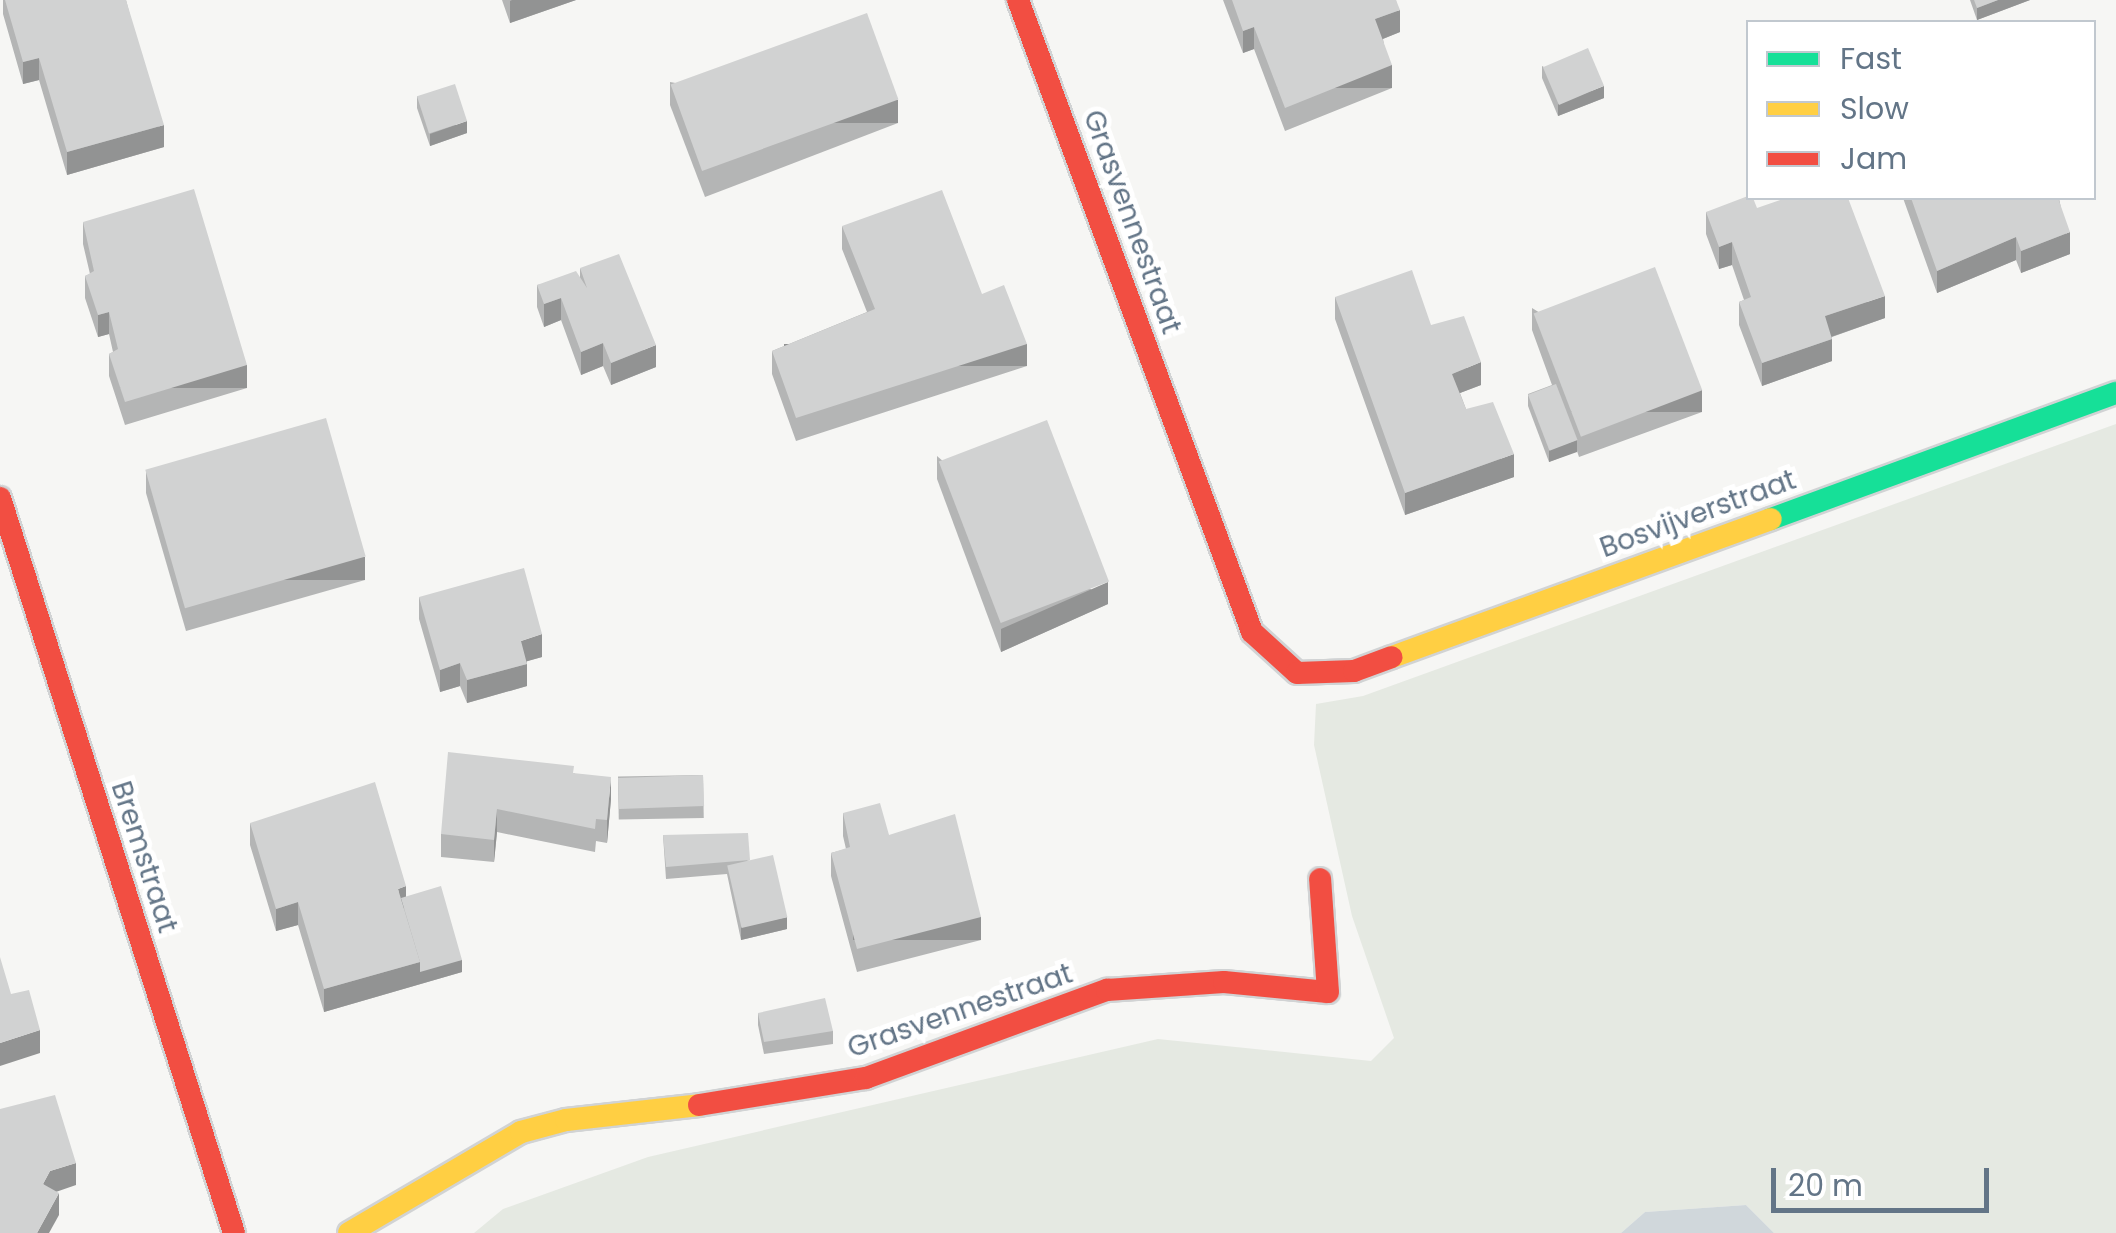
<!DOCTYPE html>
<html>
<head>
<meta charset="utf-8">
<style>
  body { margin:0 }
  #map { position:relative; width:2116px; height:1233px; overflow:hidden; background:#f6f6f4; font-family:Poppins,sans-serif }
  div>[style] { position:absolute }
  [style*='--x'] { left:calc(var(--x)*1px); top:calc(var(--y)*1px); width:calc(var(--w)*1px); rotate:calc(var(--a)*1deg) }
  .green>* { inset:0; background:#e5e9e2 }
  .water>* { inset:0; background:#d0d7db }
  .roads { filter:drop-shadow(2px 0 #d1d3d4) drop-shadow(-2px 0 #d1d3d4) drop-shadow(0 2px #d1d3d4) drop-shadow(0 -2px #d1d3d4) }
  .fast>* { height:22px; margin:-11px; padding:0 11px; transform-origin:11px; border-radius:11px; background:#16e098 }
  .slow>* { height:22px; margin:-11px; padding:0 11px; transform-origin:11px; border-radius:11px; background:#ffcf43 }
  .jam>* { height:22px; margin:-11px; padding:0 11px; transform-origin:11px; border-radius:11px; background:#f24e42 }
  .wall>* { inset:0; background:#b4b5b5; transform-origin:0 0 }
  .shaded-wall>* { inset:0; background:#929393; transform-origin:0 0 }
  .building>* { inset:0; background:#d1d2d2; transform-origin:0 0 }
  span { translate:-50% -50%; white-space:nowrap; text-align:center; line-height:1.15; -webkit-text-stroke:10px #fff; paint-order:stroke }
  .street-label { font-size:28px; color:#637587 }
  .legend { position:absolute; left:1746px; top:20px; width:350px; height:180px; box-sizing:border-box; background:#fff; border:2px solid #c1c8cf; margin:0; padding:12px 18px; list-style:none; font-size:30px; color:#637587 }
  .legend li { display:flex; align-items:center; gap:20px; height:50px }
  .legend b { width:50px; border:2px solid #c1c8cf }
  .scale { position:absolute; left:1771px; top:1168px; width:218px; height:45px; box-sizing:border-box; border:5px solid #637587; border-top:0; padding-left:12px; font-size:30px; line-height:35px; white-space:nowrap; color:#637587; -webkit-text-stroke:8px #fff; paint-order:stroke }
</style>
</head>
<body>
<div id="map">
  <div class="green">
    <i style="clip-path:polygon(2116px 424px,2116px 1233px,1774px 1233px,1746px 1205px,1645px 1212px,1621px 1233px,474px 1233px,503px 1209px,648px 1157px,1158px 1039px,1371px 1061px,1394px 1038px,1352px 916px,1314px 745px,1316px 704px,1363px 696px)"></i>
  </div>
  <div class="water">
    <i style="clip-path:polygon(1746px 1205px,1774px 1233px,1621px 1233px,1645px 1212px)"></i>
  </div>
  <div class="roads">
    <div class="fast">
      <i style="--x:1771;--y:519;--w:367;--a:-20.1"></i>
    </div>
    <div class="slow">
      <i style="--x:1392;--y:657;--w:403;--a:-20"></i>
      <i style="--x:349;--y:1233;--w:199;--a:-30.4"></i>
      <i style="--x:521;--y:1132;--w:47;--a:-14.9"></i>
      <i style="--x:566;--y:1120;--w:134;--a:-6.4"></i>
    </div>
    <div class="jam">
      <i style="--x:1018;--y:0;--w:674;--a:69.68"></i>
      <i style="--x:1252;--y:632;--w:61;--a:42.3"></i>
      <i style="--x:1297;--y:673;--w:57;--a:-2"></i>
      <i style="--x:1354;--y:671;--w:40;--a:-20.2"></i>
      <i style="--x:0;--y:498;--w:771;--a:72.34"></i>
      <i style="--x:699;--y:1105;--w:169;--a:-9.2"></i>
      <i style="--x:866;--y:1078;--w:257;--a:-20.1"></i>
      <i style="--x:1107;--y:990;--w:117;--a:-3.9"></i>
      <i style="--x:1224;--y:982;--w:104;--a:5.5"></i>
      <i style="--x:1328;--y:992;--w:113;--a:-94"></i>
    </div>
  </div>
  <div class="wall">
    <i style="clip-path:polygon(3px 0,126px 0,164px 147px,67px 175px,39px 80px,23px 84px,3px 14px)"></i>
    <i style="clip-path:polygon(502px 0,576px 0,510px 23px)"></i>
    <i style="clip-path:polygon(1223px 0,1396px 0,1400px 32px,1383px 39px,1392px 88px,1285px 131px,1254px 49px,1243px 53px)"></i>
    <i style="clip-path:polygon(1970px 0,2030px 0,1977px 20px)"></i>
    <i style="clip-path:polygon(1542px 66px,1604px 98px,1558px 116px,1542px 78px)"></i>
    <i style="clip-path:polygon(670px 82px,898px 123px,705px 197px,670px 105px)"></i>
    <i style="clip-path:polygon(417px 96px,467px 133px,430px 146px,417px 108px)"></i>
    <i style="clip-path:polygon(1903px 198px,2059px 198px,2070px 254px,2021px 273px,2016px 260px,1937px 293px)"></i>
    <i style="clip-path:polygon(1757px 208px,1885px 318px,1832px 337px,1832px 361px,1762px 386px,1739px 325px,1739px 302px,1744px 300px,1732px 265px,1719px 269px,1706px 234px,1706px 212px)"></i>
    <i style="clip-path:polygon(83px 222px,247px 388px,125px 425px,109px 376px,109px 354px,113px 352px,109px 334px,98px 337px,85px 298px,85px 276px,90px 274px,83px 244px)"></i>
    <i style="clip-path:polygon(842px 226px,1027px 366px,796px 441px,772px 374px,772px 351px,867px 312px,842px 249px)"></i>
    <i style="clip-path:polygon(580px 268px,656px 367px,611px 385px,603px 366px,581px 375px,561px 320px,544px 327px,537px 307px,537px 285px,580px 277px)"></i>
    <i style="clip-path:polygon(1335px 297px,1431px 325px,1481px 385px,1460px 393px,1466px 409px,1514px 477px,1405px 515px,1335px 319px)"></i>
    <i style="clip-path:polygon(1532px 308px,1702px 412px,1579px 457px,1577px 451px,1549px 462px,1528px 406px,1528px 394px,1552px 385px,1532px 330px)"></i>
    <i style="clip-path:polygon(937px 456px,1108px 604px,1001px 652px,937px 479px)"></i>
    <i style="clip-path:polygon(146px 471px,365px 580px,186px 631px,146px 493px)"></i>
    <i style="clip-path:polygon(419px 597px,542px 657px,527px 661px,527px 686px,467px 703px,460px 686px,440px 692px,419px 619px)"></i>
    <i style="clip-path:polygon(574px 773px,611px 799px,607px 843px,596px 841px,595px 852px,497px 832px,494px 862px,441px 857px,441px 834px)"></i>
    <i style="left:703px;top:775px;width:43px;height:85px;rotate:89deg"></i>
    <i style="clip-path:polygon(843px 813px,889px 835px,981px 940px,857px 972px,831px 876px,831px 853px,846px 849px,843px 836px)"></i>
    <i style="clip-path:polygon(250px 823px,406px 897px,462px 972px,324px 1012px,298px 925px,276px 931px,250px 845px)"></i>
    <i style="clip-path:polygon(663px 835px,750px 861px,787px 929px,741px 940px,727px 874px,666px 879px)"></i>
    <i style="clip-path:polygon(758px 1013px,833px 1031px,833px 1044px,764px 1054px,758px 1025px)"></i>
  </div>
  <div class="shaded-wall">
    <i style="clip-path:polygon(512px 0,576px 0,510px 23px,510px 1px)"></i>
    <i style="clip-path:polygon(1998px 0,2030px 0,1977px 20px,1977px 8px)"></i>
    <i style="clip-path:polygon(1400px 10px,1400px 32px,1375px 42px,1375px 19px)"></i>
    <i style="clip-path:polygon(1254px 27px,1254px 49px,1243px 53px,1243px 31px)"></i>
    <i style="clip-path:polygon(39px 58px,39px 80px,23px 84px,23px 62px)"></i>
    <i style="left:1392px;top:65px;width:23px;height:115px;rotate:90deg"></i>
    <i style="clip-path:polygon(1604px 86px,1604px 98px,1558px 116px,1558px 104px)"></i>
    <i style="left:898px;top:100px;width:23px;height:207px;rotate:90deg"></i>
    <i style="clip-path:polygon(467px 121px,467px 133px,430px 146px,430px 134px)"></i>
    <i style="clip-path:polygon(164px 125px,164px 147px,67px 175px,67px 152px)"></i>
    <i style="clip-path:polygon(2070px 232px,2070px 254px,2021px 273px,2021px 251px)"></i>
    <i style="clip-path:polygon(2016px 237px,2016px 260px,1937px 293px,1937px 271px)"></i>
    <i style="clip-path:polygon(1732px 242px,1732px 265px,1719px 269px,1719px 247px)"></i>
    <i style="clip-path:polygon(1885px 296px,1885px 318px,1825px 339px,1825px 316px)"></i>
    <i style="clip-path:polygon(561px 298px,561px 320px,544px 327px,544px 304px)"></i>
    <i style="clip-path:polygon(109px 312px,109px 334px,98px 337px,98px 315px)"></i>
    <i style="clip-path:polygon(1832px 339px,1832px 361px,1762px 386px,1762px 363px)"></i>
    <i style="clip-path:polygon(603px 343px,603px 366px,581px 375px,581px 352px)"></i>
    <i style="left:1027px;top:344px;width:22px;height:243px;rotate:90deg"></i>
    <i style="clip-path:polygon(656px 345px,656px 367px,611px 385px,611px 363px)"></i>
    <i style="clip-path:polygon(1481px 362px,1481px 385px,1452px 396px,1452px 374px)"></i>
    <i style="left:247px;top:365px;width:23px;height:127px;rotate:90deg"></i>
    <i style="left:1702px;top:390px;width:22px;height:131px;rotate:90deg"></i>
    <i style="clip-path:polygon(1577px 440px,1577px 452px,1549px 462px,1549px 450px)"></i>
    <i style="clip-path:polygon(1514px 454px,1514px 477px,1405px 515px,1405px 493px)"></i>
    <i style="left:365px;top:557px;width:23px;height:186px;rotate:90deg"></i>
    <i style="clip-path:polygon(1108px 582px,1108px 604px,1001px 652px,1001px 629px)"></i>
    <i style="clip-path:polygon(542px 634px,542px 657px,521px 663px,521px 641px)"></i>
    <i style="clip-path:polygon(460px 663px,460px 686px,440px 692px,440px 670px)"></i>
    <i style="clip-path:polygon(527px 664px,527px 686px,467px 703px,467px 680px)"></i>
    <i style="clip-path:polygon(611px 777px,611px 799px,607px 843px,607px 820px)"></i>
    <i style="clip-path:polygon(497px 809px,497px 832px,494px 862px,494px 840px)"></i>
    <i style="clip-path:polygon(406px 886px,406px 908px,402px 910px,398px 889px)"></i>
    <i style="clip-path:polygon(298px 902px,298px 925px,276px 931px,276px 909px)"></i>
    <i style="clip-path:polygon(787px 917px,787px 929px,741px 940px,741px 927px)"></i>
    <i style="left:981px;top:917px;width:23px;height:128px;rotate:90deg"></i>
    <i style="clip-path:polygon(462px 960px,462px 972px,324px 1012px,324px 989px,420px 962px)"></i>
    <i style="clip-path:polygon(40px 1030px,40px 1053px,0 1066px,0 1043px)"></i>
    <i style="clip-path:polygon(76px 1163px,76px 1185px,50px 1194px,43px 1184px,50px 1171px)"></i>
    <i style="clip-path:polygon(59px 1193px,59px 1215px,49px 1233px,37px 1233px)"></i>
  </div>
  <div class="building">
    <i style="clip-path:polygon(5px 0,126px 0,164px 125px,67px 152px,39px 58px,23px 62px)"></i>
    <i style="clip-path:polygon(1232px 0,1396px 0,1400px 10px,1375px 19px,1392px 65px,1285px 108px,1254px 27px,1243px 31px)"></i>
    <i style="clip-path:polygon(1974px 0,1998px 0,1977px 8px)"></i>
    <i style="left:867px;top:13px;width:92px;height:209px;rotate:70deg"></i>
    <i style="left:1588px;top:48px;width:41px;height:49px;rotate:67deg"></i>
    <i style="left:455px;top:84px;width:39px;height:40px;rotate:72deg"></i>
    <i style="clip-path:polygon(194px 189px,247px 365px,125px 402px,109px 354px,118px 349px,109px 312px,98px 315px,85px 276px,94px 271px,83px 222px)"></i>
    <i style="clip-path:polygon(942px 190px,982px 294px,1004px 285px,1027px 344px,796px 418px,772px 351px,875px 309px,842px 226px)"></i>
    <i style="clip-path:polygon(1748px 196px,1748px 198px,1753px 198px,1757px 208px,1786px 198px,1848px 198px,1885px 296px,1825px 316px,1832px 339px,1762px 363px,1739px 302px,1751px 297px,1732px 242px,1719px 247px,1706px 212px)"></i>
    <i style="clip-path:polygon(1911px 198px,2058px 198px,2070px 232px,2021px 251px,2016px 237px,1937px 271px)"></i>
    <i style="clip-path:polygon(619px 254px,656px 345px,611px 363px,603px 343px,581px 352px,561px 298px,544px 304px,537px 285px,576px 271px,587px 288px,580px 268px)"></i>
    <i style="left:1655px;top:267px;width:132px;height:130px;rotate:69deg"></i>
    <i style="clip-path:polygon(1412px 270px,1431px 325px,1464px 316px,1481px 362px,1452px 374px,1466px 409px,1493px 402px,1514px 454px,1405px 493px,1335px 297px)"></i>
    <i style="left:1556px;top:384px;width:60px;height:30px;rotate:69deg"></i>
    <i style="left:326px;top:418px;width:144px;height:188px;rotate:74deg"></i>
    <i style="left:1047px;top:420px;width:173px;height:116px;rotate:69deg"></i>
    <i style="clip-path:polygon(524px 568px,542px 634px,521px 641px,527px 664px,467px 680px,460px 663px,440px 670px,419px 597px)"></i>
    <i style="clip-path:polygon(448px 752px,574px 766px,573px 773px,611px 777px,607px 820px,596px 819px,595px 829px,497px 809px,494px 840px,441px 834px)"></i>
    <i style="left:703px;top:775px;width:31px;height:85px;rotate:88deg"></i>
    <i style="clip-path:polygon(375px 782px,406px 886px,398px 889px,420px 962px,324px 989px,298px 902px,276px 909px,250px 823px)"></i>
    <i style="clip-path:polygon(880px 803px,889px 835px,955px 814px,981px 917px,857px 949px,831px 853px,850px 847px,843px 813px)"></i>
    <i style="clip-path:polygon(748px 833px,750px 860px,666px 867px,663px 835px)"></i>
    <i style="left:773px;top:855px;width:64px;height:47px;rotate:77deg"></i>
    <i style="clip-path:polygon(441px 886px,462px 960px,420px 972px,420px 962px,401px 898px)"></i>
    <i style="clip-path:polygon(0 957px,11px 994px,29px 990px,40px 1030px,0 1043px)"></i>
    <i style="clip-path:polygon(825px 998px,833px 1031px,764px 1042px,758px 1013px)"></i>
    <i style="clip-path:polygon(55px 1095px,76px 1163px,50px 1171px,43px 1184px,59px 1193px,37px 1233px,0 1233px,0 1109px)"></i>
  </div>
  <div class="street-label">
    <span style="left:1132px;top:222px;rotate:70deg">Grasvennestraat</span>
    <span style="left:1698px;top:514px;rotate:-20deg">Bosvijverstraat</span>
    <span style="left:144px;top:857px;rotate:72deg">Bremstraat</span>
    <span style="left:960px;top:1011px;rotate:-19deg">Grasvennestraat</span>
  </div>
  <ul class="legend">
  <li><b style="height:12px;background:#16e098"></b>Fast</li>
  <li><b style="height:12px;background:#ffcf43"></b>Slow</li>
  <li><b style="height:12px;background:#f24e42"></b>Jam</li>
  </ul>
  <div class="scale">20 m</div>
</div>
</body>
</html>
